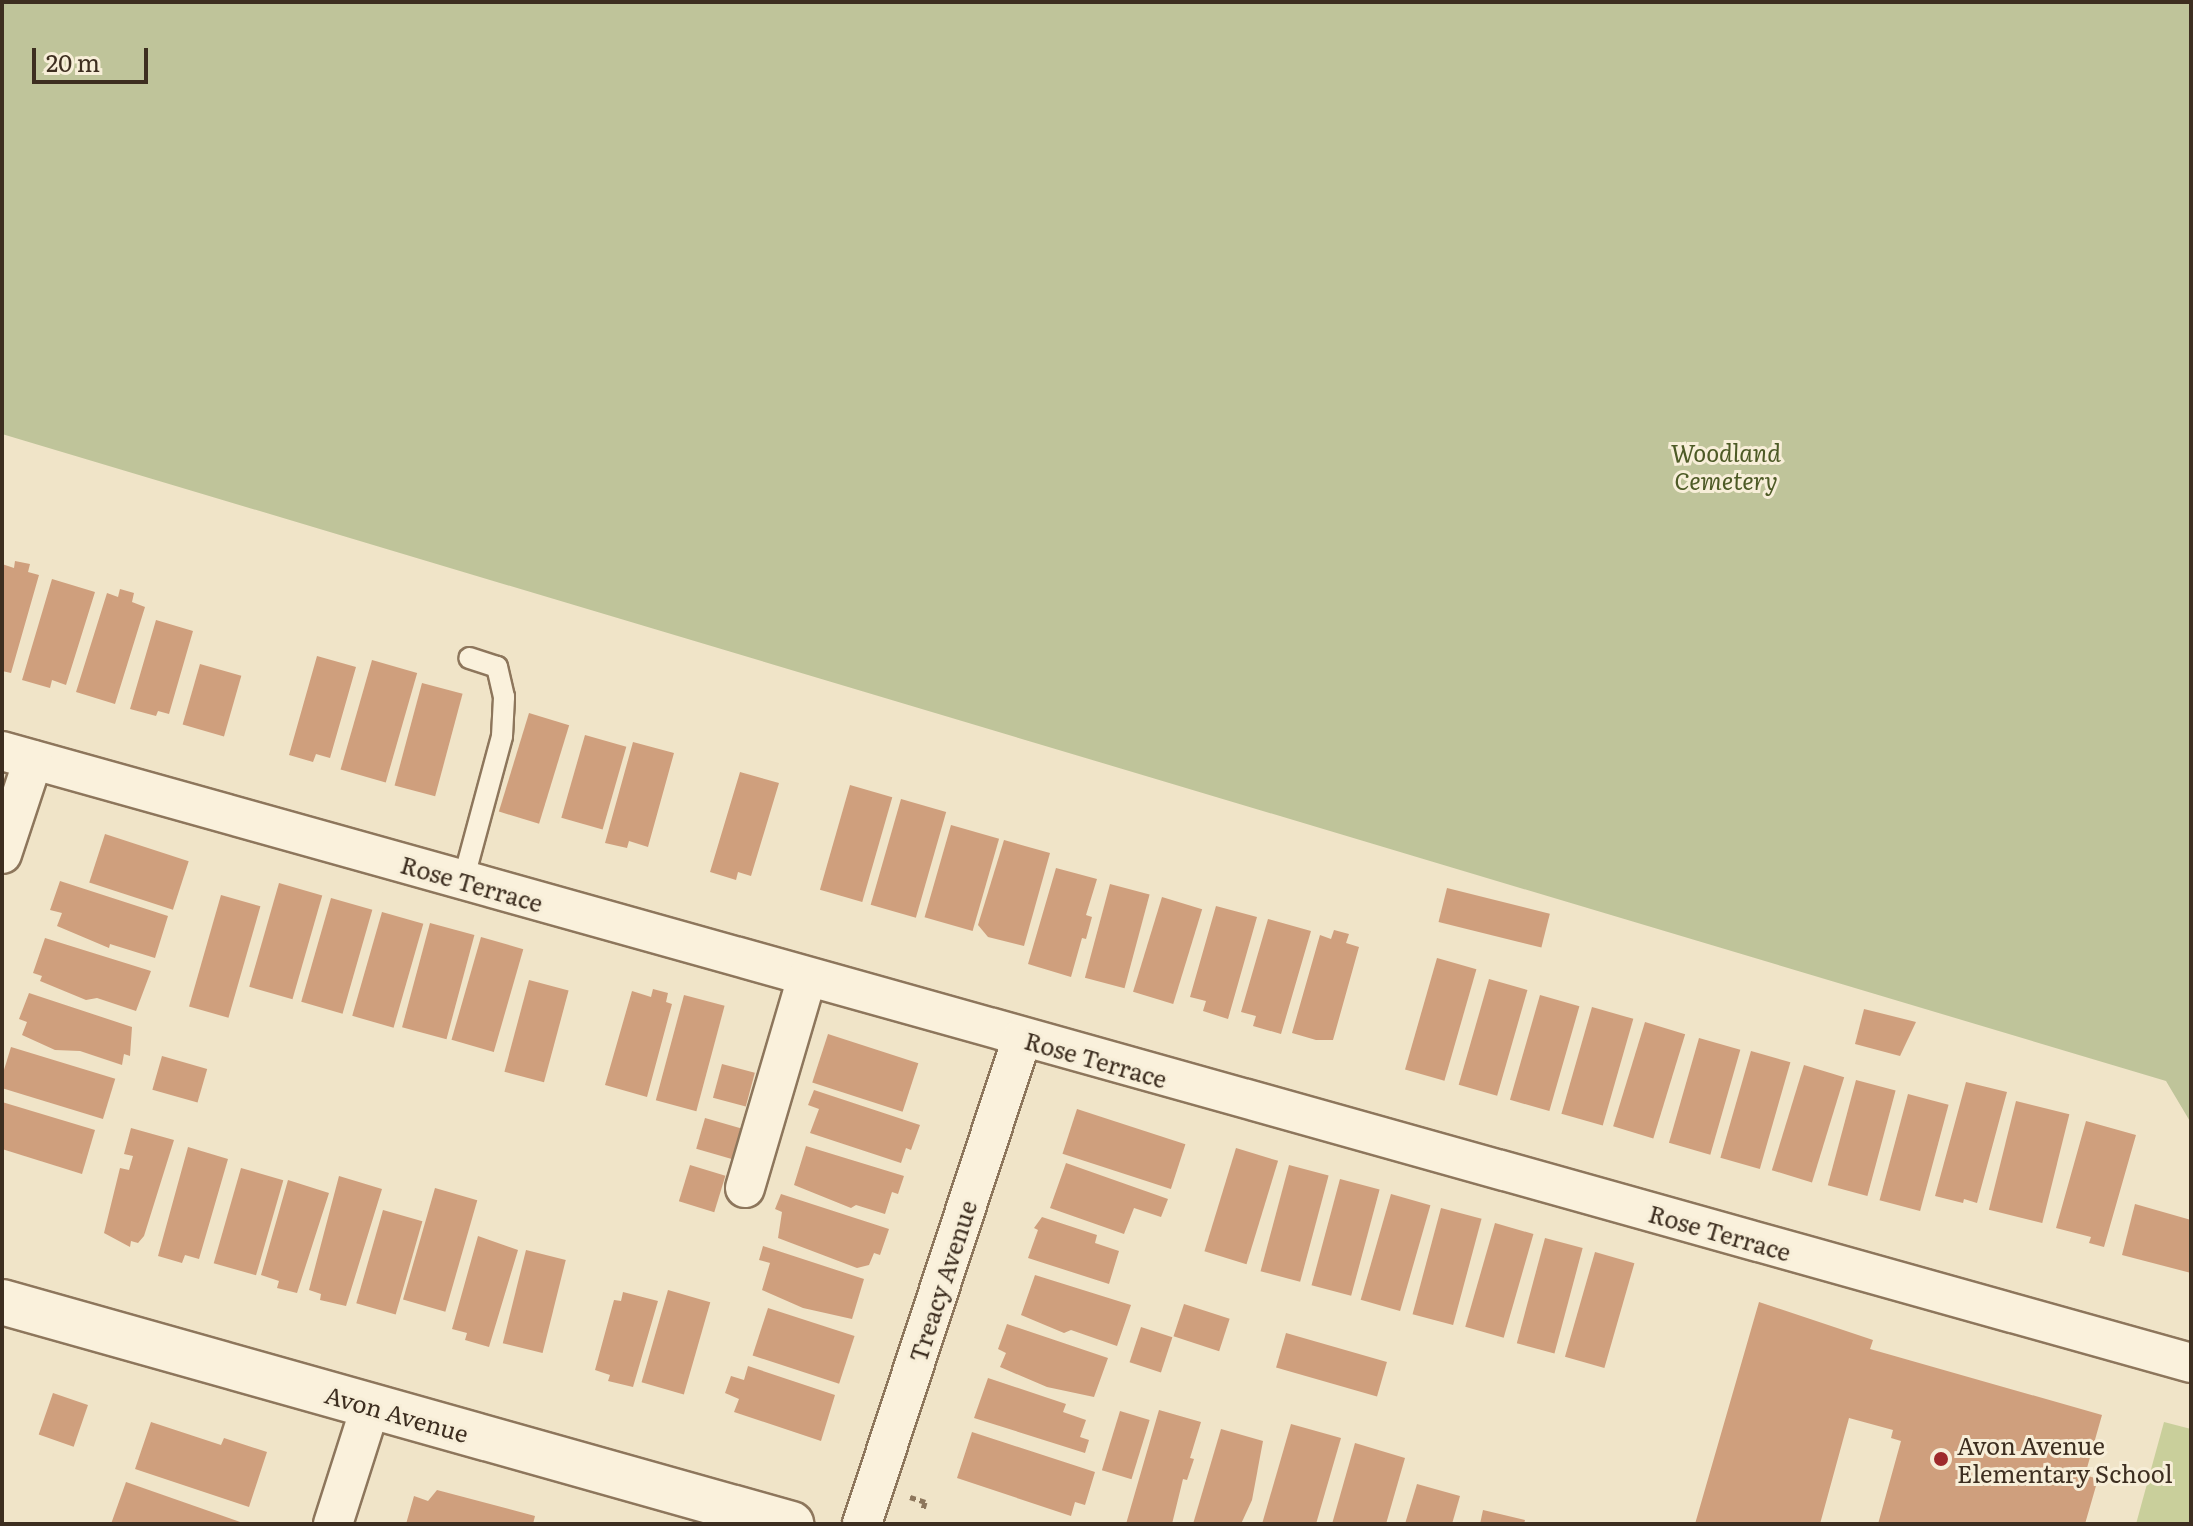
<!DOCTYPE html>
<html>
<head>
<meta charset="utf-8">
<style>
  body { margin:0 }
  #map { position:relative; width:2193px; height:1526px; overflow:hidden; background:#f0e4c8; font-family:Literata,serif }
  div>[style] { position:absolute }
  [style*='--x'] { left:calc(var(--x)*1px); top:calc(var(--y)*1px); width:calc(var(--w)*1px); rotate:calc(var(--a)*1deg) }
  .green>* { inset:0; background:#c9cf9b }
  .cemetery>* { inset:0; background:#bfc49a }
  .building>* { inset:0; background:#cf9f7d; transform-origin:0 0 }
  .path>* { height:5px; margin-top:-2.5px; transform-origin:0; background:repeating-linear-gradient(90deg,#8d765c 0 6px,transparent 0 10px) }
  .roads { filter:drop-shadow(2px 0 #8d765c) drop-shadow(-2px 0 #8d765c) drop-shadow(0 2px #8d765c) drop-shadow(0 -2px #8d765c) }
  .lane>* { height:20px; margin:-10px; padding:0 10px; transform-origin:10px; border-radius:10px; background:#faf1dc }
  .street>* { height:38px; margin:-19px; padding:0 19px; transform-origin:19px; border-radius:19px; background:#faf1dc }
  .secondary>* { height:44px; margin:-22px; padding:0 22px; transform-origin:22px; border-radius:22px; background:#faf1dc }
  .dots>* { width:22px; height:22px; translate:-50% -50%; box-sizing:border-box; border:4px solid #f7eed8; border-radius:50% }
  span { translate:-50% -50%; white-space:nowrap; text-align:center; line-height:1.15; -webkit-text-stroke:6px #f7eed8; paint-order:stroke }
  .park-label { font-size:24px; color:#4d5a26; font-style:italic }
  .street-label { font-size:24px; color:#3d2e20 }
  .poi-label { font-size:24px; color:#3d2e20 }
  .left { translate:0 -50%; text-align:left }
  .frame { position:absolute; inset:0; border:4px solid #3d2e20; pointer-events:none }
  .scale { position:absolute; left:32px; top:48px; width:116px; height:36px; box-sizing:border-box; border:4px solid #3d2e20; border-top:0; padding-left:10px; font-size:24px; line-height:28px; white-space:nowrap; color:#3d2e20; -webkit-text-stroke:6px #f7eed8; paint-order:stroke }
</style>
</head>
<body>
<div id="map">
  <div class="green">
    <i style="clip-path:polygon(2164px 1422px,2191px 1429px,2191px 1524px,2136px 1524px)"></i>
  </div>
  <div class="cemetery">
    <i style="clip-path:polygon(2px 2px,2191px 2px,2191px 1123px,2166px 1081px,2px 434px)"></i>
  </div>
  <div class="building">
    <i style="clip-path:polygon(15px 561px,30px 564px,28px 572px,39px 575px,11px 673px,2px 671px,2px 564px,14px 568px)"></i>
    <i style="clip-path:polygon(52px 579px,95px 592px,66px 685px,52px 680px,50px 688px,22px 680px)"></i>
    <i style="clip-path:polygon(120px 589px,134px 593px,132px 602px,145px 607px,115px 704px,76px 692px,107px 593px,118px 597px)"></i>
    <i style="clip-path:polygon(156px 620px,193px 631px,169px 714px,158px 711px,156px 716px,130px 709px)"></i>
    <i style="clip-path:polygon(317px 656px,356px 667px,330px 758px,316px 754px,313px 762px,289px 755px)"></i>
    <i style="left:372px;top:660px;width:47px;height:114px;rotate:16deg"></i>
    <i style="left:200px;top:664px;width:43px;height:63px;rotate:16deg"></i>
    <i style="left:422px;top:683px;width:42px;height:106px;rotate:15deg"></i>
    <i style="left:529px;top:713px;width:42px;height:103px;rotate:17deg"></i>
    <i style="left:585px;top:735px;width:43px;height:86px;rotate:16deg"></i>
    <i style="clip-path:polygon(633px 742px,674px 753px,648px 847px,629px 841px,627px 848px,605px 843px)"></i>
    <i style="clip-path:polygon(740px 772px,779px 783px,751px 876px,738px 872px,736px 880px,710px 872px)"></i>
    <i style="left:850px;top:785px;width:44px;height:109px;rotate:16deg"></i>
    <i style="left:901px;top:799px;width:47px;height:110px;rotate:16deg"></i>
    <i style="left:951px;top:825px;width:50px;height:96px;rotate:16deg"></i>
    <i style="left:105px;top:834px;width:88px;height:51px;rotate:18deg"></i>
    <i style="clip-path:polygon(1004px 840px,1050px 853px,1024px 946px,988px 937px,978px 925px)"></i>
    <i style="clip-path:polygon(1056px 868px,1097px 879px,1086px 915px,1092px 917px,1086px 939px,1082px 938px,1071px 977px,1028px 964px)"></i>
    <i style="clip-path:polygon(60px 881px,168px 916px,155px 958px,110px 944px,109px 948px,57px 926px,62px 913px,50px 910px)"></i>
    <i style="left:279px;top:883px;width:45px;height:108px;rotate:16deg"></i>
    <i style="left:1110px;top:884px;width:41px;height:97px;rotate:15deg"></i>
    <i style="left:1447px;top:888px;width:106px;height:35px;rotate:14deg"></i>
    <i style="left:221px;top:895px;width:41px;height:116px;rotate:16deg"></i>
    <i style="left:1162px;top:897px;width:42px;height:99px;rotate:17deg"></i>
    <i style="left:331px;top:898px;width:43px;height:108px;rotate:16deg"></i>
    <i style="clip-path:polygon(1216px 906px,1257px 917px,1228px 1019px,1203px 1011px,1206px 1001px,1190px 997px)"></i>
    <i style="left:382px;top:912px;width:43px;height:108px;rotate:16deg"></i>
    <i style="clip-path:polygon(1268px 919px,1311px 931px,1281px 1034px,1253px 1026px,1256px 1016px,1241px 1012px)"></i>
    <i style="left:430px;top:923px;width:46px;height:108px;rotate:15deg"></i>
    <i style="clip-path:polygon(1334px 930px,1349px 934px,1346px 943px,1359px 947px,1333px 1040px,1316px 1040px,1292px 1033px,1320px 935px,1331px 939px)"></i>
    <i style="left:481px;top:937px;width:44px;height:107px;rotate:16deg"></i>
    <i style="clip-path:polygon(45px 938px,151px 971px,136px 1011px,97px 998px,86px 1000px,40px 981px,42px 976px,33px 973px)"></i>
    <i style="left:1437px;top:958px;width:41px;height:116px;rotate:16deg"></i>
    <i style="left:1489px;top:979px;width:40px;height:110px;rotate:16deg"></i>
    <i style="left:529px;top:980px;width:41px;height:95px;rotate:15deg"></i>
    <i style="clip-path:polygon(653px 989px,668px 993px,666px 1002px,672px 1004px,647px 1097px,605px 1085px,632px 991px,651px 997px)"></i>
    <i style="clip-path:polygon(29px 993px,132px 1027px,130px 1056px,124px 1054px,122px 1065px,80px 1051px,55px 1050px,22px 1035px,27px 1022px,19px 1019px)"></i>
    <i style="left:684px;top:995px;width:42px;height:109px;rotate:15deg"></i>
    <i style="left:1540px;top:995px;width:41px;height:109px;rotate:16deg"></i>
    <i style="left:1592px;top:1007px;width:43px;height:111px;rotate:16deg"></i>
    <i style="clip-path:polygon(1864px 1009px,1916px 1022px,1900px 1056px,1855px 1044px)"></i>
    <i style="left:1645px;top:1022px;width:42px;height:109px;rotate:17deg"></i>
    <i style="left:828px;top:1034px;width:95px;height:51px;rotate:18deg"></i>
    <i style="left:1699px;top:1038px;width:43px;height:109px;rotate:16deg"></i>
    <i style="left:11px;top:1047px;width:109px;height:42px;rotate:17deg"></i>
    <i style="left:1751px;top:1051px;width:41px;height:111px;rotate:16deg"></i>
    <i style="left:162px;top:1056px;width:47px;height:35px;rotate:16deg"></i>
    <i style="left:722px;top:1064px;width:34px;height:35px;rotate:15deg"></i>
    <i style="left:1804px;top:1065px;width:42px;height:110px;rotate:17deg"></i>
    <i style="left:1856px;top:1080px;width:41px;height:109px;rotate:15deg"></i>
    <i style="clip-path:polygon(1966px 1082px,2007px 1092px,1977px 1203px,1964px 1199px,1963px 1203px,1935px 1196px)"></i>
    <i style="clip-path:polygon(814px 1090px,920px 1125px,911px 1150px,906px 1148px,901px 1163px,810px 1133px,819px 1109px,808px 1105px)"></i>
    <i style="left:1908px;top:1094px;width:42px;height:110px;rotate:15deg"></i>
    <i style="left:2016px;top:1101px;width:55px;height:112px;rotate:14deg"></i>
    <i style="clip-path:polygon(2px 1102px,95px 1130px,82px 1174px,2px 1149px)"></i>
    <i style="left:1077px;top:1109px;width:114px;height:47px;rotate:18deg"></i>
    <i style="left:705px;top:1118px;width:37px;height:32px;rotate:16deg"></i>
    <i style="clip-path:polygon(2086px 1121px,2136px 1135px,2104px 1247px,2089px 1243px,2091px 1237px,2056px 1228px)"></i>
    <i style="clip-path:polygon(131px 1128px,174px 1140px,144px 1236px,138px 1243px,131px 1241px,130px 1247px,104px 1233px,120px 1168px,129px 1170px,133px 1156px,124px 1154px)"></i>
    <i style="clip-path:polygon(806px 1146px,904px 1176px,898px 1194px,892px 1192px,885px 1214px,856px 1205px,851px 1208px,794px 1185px)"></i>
    <i style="clip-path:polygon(188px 1147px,228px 1159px,199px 1259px,185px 1255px,182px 1263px,158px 1256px)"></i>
    <i style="left:1236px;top:1148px;width:44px;height:108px;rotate:17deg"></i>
    <i style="clip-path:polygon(1066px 1163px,1168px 1199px,1161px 1217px,1134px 1208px,1124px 1234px,1050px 1208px)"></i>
    <i style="left:690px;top:1165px;width:37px;height:38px;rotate:17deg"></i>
    <i style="left:1289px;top:1165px;width:41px;height:110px;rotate:15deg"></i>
    <i style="left:241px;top:1168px;width:44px;height:99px;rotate:16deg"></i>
    <i style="clip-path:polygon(339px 1176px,382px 1189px,346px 1306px,320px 1300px,321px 1294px,309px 1290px)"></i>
    <i style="left:1340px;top:1179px;width:41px;height:110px;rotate:15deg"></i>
    <i style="clip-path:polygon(288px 1180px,329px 1193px,297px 1293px,277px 1288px,279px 1281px,261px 1275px)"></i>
    <i style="left:435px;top:1188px;width:44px;height:116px;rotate:16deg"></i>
    <i style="clip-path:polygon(781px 1194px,889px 1229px,880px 1255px,874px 1253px,869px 1265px,857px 1268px,778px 1238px,782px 1212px,775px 1209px)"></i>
    <i style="left:1391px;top:1194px;width:41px;height:110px;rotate:16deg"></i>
    <i style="clip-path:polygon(2135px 1204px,2191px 1220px,2191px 1273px,2122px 1255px)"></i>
    <i style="left:1441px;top:1208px;width:42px;height:110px;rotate:15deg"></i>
    <i style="left:383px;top:1210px;width:41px;height:97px;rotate:16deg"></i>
    <i style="clip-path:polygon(1042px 1217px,1097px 1235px,1095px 1243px,1119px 1251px,1109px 1284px,1028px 1258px,1038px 1230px,1034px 1228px)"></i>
    <i style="left:1495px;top:1223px;width:40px;height:108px;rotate:16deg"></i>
    <i style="clip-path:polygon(478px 1236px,518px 1250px,489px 1347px,465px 1340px,467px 1333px,452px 1329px)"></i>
    <i style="left:1545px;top:1238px;width:39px;height:109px;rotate:15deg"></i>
    <i style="clip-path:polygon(763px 1246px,864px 1279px,852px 1319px,803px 1308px,762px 1290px,770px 1263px,759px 1260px)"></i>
    <i style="left:526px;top:1250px;width:41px;height:96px;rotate:14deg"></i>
    <i style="left:1595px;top:1252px;width:41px;height:109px;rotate:16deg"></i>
    <i style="clip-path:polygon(1035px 1275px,1131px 1305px,1117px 1346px,1071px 1330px,1064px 1333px,1021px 1315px)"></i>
    <i style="left:668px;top:1290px;width:44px;height:96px;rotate:16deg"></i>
    <i style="clip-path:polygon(623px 1292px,658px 1301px,633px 1387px,608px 1381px,610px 1375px,595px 1370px,614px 1300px,621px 1301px)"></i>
    <i style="clip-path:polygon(1759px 1302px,1873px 1340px,1870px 1349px,2102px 1415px,2085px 1475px,2098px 1479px,2085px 1524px,1878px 1524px,1901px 1441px,1891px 1438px,1893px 1430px,1849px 1418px,1820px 1524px,1695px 1524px)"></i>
    <i style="left:1184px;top:1304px;width:48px;height:34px;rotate:18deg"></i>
    <i style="left:768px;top:1308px;width:91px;height:50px;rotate:18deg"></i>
    <i style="clip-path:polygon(1007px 1324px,1108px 1358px,1094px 1397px,1047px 1387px,1000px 1367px,1006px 1353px,998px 1349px)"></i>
    <i style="left:1141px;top:1327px;width:33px;height:37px;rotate:18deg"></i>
    <i style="left:1286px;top:1333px;width:105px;height:36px;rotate:16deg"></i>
    <i style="clip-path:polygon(748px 1366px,835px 1395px,821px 1441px,734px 1412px,739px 1399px,725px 1393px,731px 1376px,744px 1380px)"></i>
    <i style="clip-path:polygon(988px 1378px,1066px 1404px,1063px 1412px,1086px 1420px,1080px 1437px,1089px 1440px,1085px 1453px,974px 1418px)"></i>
    <i style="left:53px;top:1393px;width:37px;height:44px;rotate:19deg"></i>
    <i style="clip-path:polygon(1159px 1410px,1201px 1422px,1190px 1458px,1194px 1459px,1187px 1480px,1183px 1479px,1172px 1524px,1126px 1524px)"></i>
    <i style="left:1120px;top:1411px;width:31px;height:62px;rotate:17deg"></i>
    <i style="clip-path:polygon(151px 1422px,221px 1445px,224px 1438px,267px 1452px,249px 1507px,135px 1469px)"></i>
    <i style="clip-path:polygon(1291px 1424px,1341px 1438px,1316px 1524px,1262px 1524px)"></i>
    <i style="clip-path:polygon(1221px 1429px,1263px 1441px,1252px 1500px,1241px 1524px,1193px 1524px)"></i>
    <i style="clip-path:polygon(972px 1432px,1095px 1472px,1085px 1505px,1075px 1502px,1071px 1516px,957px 1478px)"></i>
    <i style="clip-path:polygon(1355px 1443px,1405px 1458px,1386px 1524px,1332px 1524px)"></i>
    <i style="clip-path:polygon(126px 1482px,246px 1524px,111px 1524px)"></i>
    <i style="clip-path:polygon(1417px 1484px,1460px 1496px,1452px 1524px,1405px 1524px)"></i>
    <i style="clip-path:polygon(437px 1490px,535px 1516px,533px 1524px,406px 1524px,414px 1496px,428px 1501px)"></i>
    <i style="clip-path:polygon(1483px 1510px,1525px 1520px,1524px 1524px,1480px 1524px)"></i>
  </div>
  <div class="path">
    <i style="--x:910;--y:1497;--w:16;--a:18"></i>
    <i style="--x:925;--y:1502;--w:7;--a:106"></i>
  </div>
  <div class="roads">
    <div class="lane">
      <i style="--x:463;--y:881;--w:150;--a:-74.9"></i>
      <i style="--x:502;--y:736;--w:39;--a:-87"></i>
      <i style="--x:504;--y:697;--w:31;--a:-103"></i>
      <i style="--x:497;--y:667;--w:29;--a:-162"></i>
    </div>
    <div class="street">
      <i style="--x:2;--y:751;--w:2273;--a:15.62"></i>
      <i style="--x:2;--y:854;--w:99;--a:-71.7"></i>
      <i style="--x:745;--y:1188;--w:220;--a:-73.6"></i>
      <i style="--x:333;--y:1524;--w:125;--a:-72.3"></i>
      <i style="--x:862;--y:1524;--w:512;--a:-71.78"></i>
    </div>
    <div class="secondary">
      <i style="--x:2;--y:1302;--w:820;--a:15.71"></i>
    </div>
  </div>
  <div class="dots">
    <i style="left:1941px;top:1459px;background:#9e2a2b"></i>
  </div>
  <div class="park-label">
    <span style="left:1726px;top:466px">Woodland<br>Cemetery</span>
  </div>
  <div class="street-label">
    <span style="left:472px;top:883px;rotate:16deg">Rose Terrace</span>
    <span style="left:1096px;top:1059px;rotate:16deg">Rose Terrace</span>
    <span style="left:1720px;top:1232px;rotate:16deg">Rose Terrace</span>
    <span style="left:942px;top:1281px;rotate:-72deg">Treacy Avenue</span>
    <span style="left:397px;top:1413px;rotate:16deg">Avon Avenue</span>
  </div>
  <div class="poi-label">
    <span class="left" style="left:1957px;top:1459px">Avon Avenue<br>Elementary School</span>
  </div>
  <div class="frame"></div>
  <div class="scale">20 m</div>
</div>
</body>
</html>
